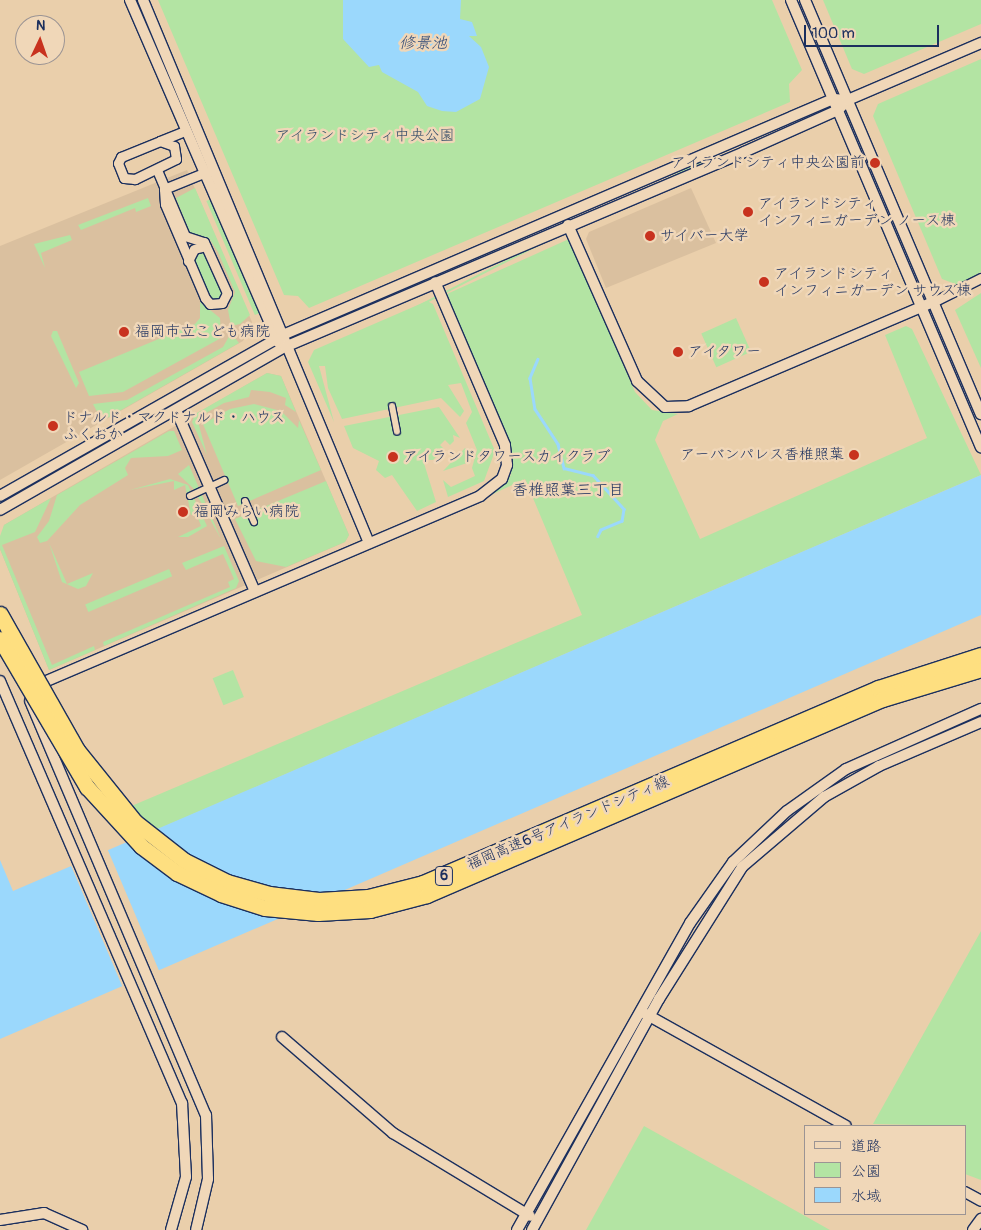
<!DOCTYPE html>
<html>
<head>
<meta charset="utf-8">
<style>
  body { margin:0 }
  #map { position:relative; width:981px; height:1230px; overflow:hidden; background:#eacfab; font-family:Pangolin,"Klee One",sans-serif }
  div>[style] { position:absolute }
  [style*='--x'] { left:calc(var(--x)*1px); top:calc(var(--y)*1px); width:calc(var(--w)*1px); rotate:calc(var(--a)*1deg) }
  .built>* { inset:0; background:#dac09f }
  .green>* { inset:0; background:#b3e4a3; transform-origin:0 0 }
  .water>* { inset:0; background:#9bd8fc }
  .pier>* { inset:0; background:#eacfab; transform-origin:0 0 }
  .stream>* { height:2.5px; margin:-1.25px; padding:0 1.25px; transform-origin:1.25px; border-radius:1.25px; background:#9bd8fc }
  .roads { filter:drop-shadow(1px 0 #1b2f5e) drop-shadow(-1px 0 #1b2f5e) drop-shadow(0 1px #1b2f5e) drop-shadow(0 -1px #1b2f5e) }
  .pedestrian>* { height:6px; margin:-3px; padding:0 3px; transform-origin:3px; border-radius:3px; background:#f0d7b8 }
  .minor>* { height:9px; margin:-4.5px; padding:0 4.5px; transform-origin:4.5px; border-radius:4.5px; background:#f0d7b8 }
  .tertiary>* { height:10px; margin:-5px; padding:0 5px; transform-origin:5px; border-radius:5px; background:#f0d7b8 }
  .bridges { filter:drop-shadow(1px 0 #1b2f5e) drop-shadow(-1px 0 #1b2f5e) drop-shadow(0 1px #1b2f5e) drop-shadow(0 -1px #1b2f5e) }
  .motorway-bridge>* { height:15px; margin:-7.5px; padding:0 7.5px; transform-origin:7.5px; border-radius:7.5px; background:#fedf80 }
  .dots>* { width:14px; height:14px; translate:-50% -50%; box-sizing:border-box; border:2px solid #f0d7b8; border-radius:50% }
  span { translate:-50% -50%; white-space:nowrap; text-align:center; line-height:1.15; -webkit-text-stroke:5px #f0d7b8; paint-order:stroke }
  .shield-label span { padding:1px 4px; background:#f0d7b8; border:1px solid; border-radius:4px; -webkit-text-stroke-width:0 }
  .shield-label { font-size:14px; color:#1b2f5e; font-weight:700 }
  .park-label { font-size:15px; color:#324a68 }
  .poi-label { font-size:15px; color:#1b2f5e }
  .right { translate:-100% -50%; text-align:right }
  .left { translate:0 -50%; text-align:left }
  .street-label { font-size:15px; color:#1b2f5e }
  .water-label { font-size:16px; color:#2e4876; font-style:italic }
  .neighbourhood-label { font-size:16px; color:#1b2f5e }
  .legend { position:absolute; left:804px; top:1125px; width:162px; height:90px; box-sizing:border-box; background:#f0d7b8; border:1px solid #9b9494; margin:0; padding:6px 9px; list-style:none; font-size:15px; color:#1b2f5e }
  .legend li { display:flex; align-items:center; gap:10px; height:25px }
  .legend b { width:25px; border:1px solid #9b9494 }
  .north { position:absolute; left:15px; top:15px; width:50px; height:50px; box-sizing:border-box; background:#f0d7b8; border:1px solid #9b9494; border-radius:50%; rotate:3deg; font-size:14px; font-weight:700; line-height:20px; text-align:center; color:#1b2f5e }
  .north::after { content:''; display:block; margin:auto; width:18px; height:22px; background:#c8321e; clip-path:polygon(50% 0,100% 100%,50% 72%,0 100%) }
  .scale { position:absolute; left:804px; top:25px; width:135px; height:22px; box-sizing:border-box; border:2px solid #1b2f5e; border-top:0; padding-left:6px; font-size:15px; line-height:18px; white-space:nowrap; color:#1b2f5e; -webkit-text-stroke:4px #f0d7b8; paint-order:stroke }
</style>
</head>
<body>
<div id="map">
  <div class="built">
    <i style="clip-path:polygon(187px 170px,252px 322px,243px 341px,0 480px,0 246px)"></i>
    <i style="clip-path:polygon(691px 188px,716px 243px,606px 288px,586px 239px,589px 232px)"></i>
    <i style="clip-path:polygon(267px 373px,281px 376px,349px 535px,345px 542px,49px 670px,0 549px,4px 525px)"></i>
  </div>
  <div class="green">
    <i style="clip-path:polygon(158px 0,772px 0,802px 70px,789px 84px,790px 102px,309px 308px,298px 296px,284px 295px)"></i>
    <i style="clip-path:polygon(823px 0,981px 0,981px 24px,864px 74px,852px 69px)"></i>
    <i style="clip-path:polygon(981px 59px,981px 272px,958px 285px,942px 279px,873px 116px,878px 104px)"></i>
    <i style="left:703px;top:160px;width:2px;height:358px;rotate:63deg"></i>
    <i style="clip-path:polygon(195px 188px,250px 315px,240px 324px,231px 326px,228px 310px,235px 292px,218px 252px,209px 238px,190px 233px,176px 198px)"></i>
    <i style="clip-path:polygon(148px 198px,151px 206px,136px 212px,135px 208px,81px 230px,78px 225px)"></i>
    <i style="left:211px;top:199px;width:124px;height:5px;rotate:67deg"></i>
    <i style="clip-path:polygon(70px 235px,72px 240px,41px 253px,45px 268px,34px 244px)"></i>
    <i style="clip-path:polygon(569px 239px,635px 392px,652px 410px,678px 414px,663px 421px,655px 440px,700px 539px,927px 438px,885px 335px,906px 326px,912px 329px,981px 475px,135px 839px,122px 810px,582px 615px,525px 479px,491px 495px,511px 475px,512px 450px,447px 294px)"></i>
    <i style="clip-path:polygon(202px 249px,224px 293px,221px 300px,210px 299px,192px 261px,194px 252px)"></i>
    <i style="clip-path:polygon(981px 293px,981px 368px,955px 310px)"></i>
    <i style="clip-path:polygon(427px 301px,433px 304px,495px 451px,484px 481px,448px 497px,443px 480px,451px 487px,475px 476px,472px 468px,477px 450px,466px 423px,472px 412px,461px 383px,448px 385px,464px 411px,460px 417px,441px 398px,342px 419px,328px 388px,325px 366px,319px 366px,334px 422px,308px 362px,314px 350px)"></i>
    <i style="clip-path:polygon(200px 302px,220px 318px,221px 338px,123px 392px,89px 396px,79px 372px,195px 324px,200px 318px)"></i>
    <i style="left:736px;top:318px;width:37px;height:38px;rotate:66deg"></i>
    <i style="clip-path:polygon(53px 331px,57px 331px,79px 383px,76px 388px,51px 336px)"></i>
    <i style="clip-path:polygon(231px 333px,239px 343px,102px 421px,93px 404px,127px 400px,223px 347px)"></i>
    <i style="clip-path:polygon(267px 373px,281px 376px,296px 412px,285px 405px,286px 398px,270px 392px,251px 390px,249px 397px,224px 403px,197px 418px,207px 455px,192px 422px,195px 414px)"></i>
    <i style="clip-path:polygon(254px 404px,281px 411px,298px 428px,299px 420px,321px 470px,238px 506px,203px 424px,230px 409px)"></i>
    <i style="clip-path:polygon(439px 407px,460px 438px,453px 435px,454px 441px,450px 445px,445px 440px,440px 445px,444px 449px,433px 460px,423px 460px,436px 502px,417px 511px,392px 475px,385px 478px,376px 470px,379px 461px,353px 448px,344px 426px)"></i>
    <i style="clip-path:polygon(169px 431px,174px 431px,182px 450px,168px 456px,131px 458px,125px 468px,128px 475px,80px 505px,47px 541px,40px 543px,37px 537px,49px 521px,57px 495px)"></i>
    <i style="clip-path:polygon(465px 448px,472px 452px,467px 463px,443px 471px)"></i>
    <i style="clip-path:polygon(189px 465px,221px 539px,193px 488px,178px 474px)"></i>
    <i style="clip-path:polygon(170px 479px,188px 485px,207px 526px,188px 537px,178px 537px,201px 526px,196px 513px,191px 515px,185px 485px,174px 490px,174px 481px,130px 490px)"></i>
    <i style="clip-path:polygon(326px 481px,349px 535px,345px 542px,286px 567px,256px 561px,235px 519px)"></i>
    <i style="clip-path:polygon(51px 498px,35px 532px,2px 545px,52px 665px,94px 646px,95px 650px,49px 670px,0 549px,0 536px,4px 525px)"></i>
    <i style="clip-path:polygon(49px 543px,67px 584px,93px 573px,86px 586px,78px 589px,62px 582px)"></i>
    <i style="clip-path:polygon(224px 546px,239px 581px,236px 588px,104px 646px,103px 642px,230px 587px,228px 582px,234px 579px,223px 554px,186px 570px,182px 563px)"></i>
    <i style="left:169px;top:569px;width:8px;height:91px;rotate:67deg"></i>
    <i style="left:233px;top:670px;width:29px;height:22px;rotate:68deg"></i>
    <i style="clip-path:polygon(981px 931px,981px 1180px,965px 1174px,965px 1126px,873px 1124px)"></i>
    <i style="clip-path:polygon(644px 1126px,743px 1181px,830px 1230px,586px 1230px)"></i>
  </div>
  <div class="water">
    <i style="clip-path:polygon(343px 0,461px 0,460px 19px,472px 22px,477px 36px,469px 36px,481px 47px,489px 67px,480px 99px,456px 112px,442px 111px,427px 106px,418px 92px,382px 72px,379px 65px,369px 67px,343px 39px)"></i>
    <i style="clip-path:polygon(981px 475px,981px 615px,0 1039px,0 860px,13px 891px)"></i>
  </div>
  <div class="pier">
    <i style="left:107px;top:848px;width:136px;height:40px;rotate:67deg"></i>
  </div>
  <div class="stream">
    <i style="--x:538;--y:359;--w:21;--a:113"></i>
    <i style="--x:530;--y:378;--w:31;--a:81"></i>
    <i style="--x:535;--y:409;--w:42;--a:56.7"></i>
    <i style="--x:558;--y:444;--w:25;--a:76"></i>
    <i style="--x:564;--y:468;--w:30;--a:14"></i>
    <i style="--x:593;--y:475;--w:46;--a:47.6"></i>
    <i style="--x:624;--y:509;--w:12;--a:99"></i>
    <i style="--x:622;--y:521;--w:23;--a:157"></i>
    <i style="--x:601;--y:530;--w:7;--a:117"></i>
  </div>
  <div class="roads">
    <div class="pedestrian">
      <i style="--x:392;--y:406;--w:26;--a:79"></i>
      <i style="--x:190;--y:496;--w:38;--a:-25"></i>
      <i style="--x:245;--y:501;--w:23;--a:67"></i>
    </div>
    <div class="minor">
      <i style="--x:160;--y:141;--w:15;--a:20"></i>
      <i style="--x:174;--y:146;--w:13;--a:81"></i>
      <i style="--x:176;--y:159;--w:46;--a:154"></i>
      <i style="--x:135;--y:179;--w:11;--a:-175"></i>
      <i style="--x:124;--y:178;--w:16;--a:-112"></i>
      <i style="--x:118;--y:163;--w:7;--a:-63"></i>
      <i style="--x:121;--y:157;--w:42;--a:-22.3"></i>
      <i style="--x:160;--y:141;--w:27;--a:-22"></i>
      <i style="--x:157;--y:170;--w:72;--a:67"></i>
      <i style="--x:185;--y:236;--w:20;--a:18"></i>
      <i style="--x:204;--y:242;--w:56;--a:65.7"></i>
      <i style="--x:227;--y:293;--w:11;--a:117"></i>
      <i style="--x:222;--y:303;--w:12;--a:175"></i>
      <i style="--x:210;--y:304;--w:8;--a:-130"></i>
      <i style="--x:205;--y:298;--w:102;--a:-113.1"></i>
      <i style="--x:165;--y:204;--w:15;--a:-94"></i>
      <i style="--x:164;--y:189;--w:51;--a:-22"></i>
      <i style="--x:188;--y:261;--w:13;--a:-63"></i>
      <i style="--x:194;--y:249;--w:12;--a:-14"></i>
      <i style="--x:933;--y:302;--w:54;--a:-26.6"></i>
    </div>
    <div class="tertiary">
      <i style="--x:130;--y:0;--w:373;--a:66.6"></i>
      <i style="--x:143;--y:0;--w:588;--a:67.4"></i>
      <i style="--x:791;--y:0;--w:486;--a:67"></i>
      <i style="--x:805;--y:0;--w:450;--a:67"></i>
      <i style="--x:568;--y:225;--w:171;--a:66.1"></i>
      <i style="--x:637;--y:381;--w:38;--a:43"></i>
      <i style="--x:665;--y:407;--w:24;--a:-2"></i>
      <i style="--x:689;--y:406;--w:265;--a:-23.1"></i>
      <i style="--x:176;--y:410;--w:198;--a:66.5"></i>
      <i style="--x:0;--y:496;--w:328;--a:-29.6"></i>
      <i style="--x:285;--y:334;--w:596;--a:-23.21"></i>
      <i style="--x:833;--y:99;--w:15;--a:4"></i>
      <i style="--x:0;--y:510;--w:328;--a:-29.8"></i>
      <i style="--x:285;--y:347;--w:499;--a:-23"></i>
      <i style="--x:744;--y:152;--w:103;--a:-24.1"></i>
      <i style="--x:838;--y:110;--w:14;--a:-45"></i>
      <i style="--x:848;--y:100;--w:145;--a:-23.2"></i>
      <i style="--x:0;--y:681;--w:460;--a:66.7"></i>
      <i style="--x:182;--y:1103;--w:74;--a:86.9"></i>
      <i style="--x:186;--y:1177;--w:55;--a:105.8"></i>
      <i style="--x:35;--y:686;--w:484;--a:-23.1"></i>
      <i style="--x:480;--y:496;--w:28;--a:-38"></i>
      <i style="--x:502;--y:479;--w:15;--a:-70"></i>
      <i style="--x:507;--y:465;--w:20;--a:-96"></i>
      <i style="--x:505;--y:445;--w:177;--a:-113.2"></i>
      <i style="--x:30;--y:701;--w:450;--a:67"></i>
      <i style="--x:206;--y:1115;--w:64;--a:88.2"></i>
      <i style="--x:208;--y:1179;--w:52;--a:103.2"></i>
      <i style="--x:644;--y:1013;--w:231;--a:29.2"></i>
      <i style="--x:282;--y:1037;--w:147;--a:40.9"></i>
      <i style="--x:393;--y:1133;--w:160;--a:31.2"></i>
      <i style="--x:965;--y:1192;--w:18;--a:29"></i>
      <i style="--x:0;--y:1220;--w:45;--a:-9"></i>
      <i style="--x:44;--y:1213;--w:42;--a:24.1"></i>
      <i style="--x:517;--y:1230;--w:352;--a:-60.6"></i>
      <i style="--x:690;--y:923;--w:75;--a:-54.8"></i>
      <i style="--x:733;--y:862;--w:74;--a:-43.4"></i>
      <i style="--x:787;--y:811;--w:72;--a:-35.4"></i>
      <i style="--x:846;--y:769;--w:148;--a:-24"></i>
      <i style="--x:532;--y:1230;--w:264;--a:-61.2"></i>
      <i style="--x:659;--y:999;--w:156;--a:-57.8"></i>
      <i style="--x:742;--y:867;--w:108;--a:-40.5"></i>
      <i style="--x:824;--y:797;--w:63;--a:-29.4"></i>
      <i style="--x:879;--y:766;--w:111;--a:-23.3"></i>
      <i style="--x:973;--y:1230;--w:14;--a:-54"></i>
    </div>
  </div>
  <div class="bridges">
    <div class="motorway-bridge">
      <i style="--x:0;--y:614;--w:156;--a:60.5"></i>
      <i style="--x:77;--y:750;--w:92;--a:51.1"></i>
      <i style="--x:135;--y:822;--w:63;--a:38"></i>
      <i style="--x:185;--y:861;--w:47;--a:26.6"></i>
      <i style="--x:227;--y:882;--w:44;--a:15.9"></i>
      <i style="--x:269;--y:894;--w:50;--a:6.8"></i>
      <i style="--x:319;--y:900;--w:49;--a:-3.5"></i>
      <i style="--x:368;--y:897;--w:57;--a:-14.3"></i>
      <i style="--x:423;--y:883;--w:495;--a:-23.2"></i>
      <i style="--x:878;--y:688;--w:108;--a:-17.8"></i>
      <i style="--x:0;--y:639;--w:172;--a:59.6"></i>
      <i style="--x:87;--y:787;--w:80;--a:47.5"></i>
      <i style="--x:141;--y:846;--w:45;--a:36.9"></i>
      <i style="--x:177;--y:873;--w:49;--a:25.5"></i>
      <i style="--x:221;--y:894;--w:46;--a:17.7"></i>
      <i style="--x:265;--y:908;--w:53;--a:5.4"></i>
      <i style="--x:318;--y:913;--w:52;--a:-3.3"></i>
      <i style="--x:370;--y:910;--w:59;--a:-14.7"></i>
      <i style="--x:427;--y:895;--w:496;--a:-23.3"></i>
      <i style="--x:883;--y:699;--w:102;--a:-17"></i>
    </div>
  </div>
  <div class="dots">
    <i style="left:875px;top:163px;background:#c8321e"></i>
    <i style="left:748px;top:212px;background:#c8321e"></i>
    <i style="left:650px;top:236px;background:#c8321e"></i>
    <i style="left:764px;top:282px;background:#c8321e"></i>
    <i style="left:124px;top:332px;background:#c8321e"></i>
    <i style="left:678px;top:352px;background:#c8321e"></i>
    <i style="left:53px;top:426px;background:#c8321e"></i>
    <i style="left:854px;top:455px;background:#c8321e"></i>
    <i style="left:393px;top:457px;background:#c8321e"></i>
    <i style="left:183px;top:512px;background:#c8321e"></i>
  </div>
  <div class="shield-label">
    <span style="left:444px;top:876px">6</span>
  </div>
  <div class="park-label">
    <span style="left:365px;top:136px">アイランドシティ中央公園</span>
  </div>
  <div class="poi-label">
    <span class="right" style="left:865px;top:163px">アイランドシティ中央公園前</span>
    <span class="left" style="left:758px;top:212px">アイランドシティ<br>インフィニガーデン ノース棟</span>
    <span class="left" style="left:660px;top:236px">サイバー大学</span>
    <span class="left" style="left:774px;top:282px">アイランドシティ<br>インフィニガーデン サウス棟</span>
    <span class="left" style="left:135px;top:332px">福岡市立こども病院</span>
    <span class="left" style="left:688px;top:352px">アイタワー</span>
    <span class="left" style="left:63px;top:426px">ドナルド・マクドナルド・ハウス<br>ふくおか</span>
    <span class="right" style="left:844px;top:455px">アーバンパレス香椎照葉</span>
    <span class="left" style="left:403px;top:457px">アイランドタワースカイクラブ</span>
    <span class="left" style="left:194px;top:512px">福岡みらい病院</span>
  </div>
  <div class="street-label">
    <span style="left:568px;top:823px;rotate:-23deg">福岡高速6号アイランドシティ線</span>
  </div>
  <div class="water-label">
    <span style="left:423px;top:43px">修景池</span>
  </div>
  <div class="neighbourhood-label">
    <span style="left:568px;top:490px">香椎照葉三丁目</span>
  </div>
  <ul class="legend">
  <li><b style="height:6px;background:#f0d7b8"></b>道路</li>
  <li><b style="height:14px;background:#b3e4a3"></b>公園</li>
  <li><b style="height:14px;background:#9bd8fc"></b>水域</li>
  </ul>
  <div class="north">N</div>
  <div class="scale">100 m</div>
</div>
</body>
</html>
